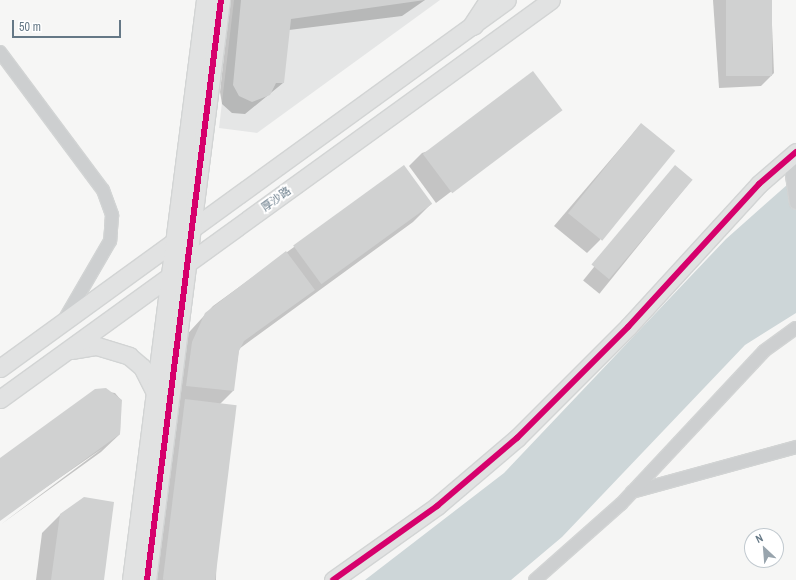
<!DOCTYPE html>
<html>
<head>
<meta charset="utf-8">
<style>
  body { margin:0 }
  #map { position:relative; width:796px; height:580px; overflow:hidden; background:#f6f6f5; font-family:"Archivo Narrow","Noto Sans SC",sans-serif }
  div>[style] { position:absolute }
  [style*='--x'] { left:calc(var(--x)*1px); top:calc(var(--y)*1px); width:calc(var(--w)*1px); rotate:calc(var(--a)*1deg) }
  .built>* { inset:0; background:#e5e6e6 }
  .water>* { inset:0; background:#cdd6d8 }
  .shadow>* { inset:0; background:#0003; transform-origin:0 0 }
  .building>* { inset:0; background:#d0d1d1; transform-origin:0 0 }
  .roads { filter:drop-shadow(1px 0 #d2d4d4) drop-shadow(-1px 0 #d2d4d4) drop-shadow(0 1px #d2d4d4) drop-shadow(0 -1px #d2d4d4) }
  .street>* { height:12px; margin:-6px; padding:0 6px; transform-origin:6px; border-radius:6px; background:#cdcfd0 }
  .secondary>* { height:17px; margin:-8.5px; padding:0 8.5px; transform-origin:8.5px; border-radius:8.5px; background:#e1e2e2 }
  .primary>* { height:19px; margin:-9.5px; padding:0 9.5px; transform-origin:9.5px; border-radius:9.5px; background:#e1e2e2 }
  .cycleway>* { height:6px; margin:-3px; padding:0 3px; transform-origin:3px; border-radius:3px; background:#d6006c }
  span { translate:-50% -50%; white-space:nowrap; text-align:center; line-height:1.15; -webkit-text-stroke:4px #fff; paint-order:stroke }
  .street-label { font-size:11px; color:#657886 }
  .north { position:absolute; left:744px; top:528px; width:40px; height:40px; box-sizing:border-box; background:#fff; border:1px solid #c1c9cf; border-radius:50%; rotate:334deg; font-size:11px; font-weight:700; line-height:16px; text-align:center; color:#657886 }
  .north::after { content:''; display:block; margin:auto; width:14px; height:18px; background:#98a4ad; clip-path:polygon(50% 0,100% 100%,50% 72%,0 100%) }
  .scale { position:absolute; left:12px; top:20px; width:109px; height:18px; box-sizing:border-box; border:2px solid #657886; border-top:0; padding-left:5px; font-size:12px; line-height:14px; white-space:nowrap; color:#657886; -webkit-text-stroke:3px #fff; paint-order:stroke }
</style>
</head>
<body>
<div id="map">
  <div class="built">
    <i style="clip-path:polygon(234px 0,440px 0,257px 133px,219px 128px)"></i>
  </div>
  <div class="water">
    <i style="clip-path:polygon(796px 177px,796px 313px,745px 345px,562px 537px,511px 580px,365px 580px,504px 473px,726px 239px)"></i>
  </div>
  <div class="shadow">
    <i style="clip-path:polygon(230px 0,425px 0,402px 16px,289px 30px,283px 83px,245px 114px,232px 113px,222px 104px,220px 92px)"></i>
    <i style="clip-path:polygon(713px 0,771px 0,774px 73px,761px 86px,719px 88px)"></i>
    <i style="clip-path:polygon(560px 109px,436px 203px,409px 166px,422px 153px)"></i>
    <i style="clip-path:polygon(641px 124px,600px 240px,587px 253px,554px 226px)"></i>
    <i style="left:675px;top:167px;width:21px;height:146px;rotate:39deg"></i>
    <i style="clip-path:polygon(431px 204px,413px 222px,239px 349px,233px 391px,220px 404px,216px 580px,148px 580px,167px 418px,180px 405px,169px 404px,181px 341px,213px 306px,294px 247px)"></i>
    <i style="clip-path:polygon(96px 390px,115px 393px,121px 400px,120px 434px,101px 452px,0 525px,103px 448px,0 519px,0 459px)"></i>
    <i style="clip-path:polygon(61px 514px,103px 580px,36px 580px,42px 533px)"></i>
  </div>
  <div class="building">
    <i style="clip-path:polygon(241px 0,425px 0,291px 19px,284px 83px,276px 83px,270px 95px,252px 102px,239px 96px,233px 85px)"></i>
    <i style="left:726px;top:0;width:46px;height:76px"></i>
    <i style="left:533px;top:71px;width:49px;height:138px;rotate:53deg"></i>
    <i style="left:641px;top:123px;width:44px;height:116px;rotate:39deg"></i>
    <i style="left:404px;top:165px;width:48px;height:137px;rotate:54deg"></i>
    <i style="left:675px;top:165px;width:23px;height:130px;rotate:40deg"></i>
    <i style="clip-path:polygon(286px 251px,315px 290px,244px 341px,239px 351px,234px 391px,186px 386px,192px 342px,205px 313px)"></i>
    <i style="clip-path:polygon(106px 388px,122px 400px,120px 434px,0 521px,0 458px,95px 389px)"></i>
    <i style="left:185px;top:399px;width:52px;height:182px;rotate:7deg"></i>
    <i style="clip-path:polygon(84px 497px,114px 502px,104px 580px,51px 580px,60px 514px)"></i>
  </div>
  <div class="roads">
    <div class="street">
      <i style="--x:0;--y:52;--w:172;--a:53.3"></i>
      <i style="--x:103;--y:190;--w:27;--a:70"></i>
      <i style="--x:112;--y:215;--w:26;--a:94"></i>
      <i style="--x:110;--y:241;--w:88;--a:120.1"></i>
      <i style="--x:795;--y:153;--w:22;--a:98"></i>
      <i style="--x:792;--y:175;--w:28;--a:82"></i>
      <i style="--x:632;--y:492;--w:170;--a:-15.3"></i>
      <i style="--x:535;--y:580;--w:115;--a:-41.5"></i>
      <i style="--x:621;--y:504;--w:209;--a:-46.9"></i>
      <i style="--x:764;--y:351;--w:39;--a:-36"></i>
    </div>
    <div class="secondary">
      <i style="--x:71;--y:350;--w:26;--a:-9"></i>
      <i style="--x:97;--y:346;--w:34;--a:17"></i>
      <i style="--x:129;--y:356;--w:17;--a:40"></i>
      <i style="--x:142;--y:367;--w:33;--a:63"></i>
      <i style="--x:0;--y:368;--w:626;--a:-35.97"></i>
      <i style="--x:0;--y:399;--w:680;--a:-35.91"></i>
      <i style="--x:131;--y:580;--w:585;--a:-82.73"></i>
      <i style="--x:147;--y:580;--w:585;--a:-82.73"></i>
      <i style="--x:333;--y:580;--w:128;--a:-35.4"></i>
      <i style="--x:437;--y:506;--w:105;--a:-40.4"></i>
      <i style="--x:517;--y:438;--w:157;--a:-45"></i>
      <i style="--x:628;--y:327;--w:194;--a:-47.5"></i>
      <i style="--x:759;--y:184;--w:49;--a:-40.9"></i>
    </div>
    <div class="primary">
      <i style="--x:473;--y:25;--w:30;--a:-57"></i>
    </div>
  </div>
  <div class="cycleway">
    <i style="--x:147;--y:580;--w:585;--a:-82.73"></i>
    <i style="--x:333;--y:580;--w:128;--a:-35.4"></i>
    <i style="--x:437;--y:506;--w:105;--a:-40.4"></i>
    <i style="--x:517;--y:438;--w:157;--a:-45"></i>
    <i style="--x:628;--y:327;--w:194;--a:-47.5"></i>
    <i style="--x:759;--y:184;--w:49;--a:-40.9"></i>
  </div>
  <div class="street-label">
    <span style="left:276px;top:199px;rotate:-36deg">厚沙路</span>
  </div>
  <div class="north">N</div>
  <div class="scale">50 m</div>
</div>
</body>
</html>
